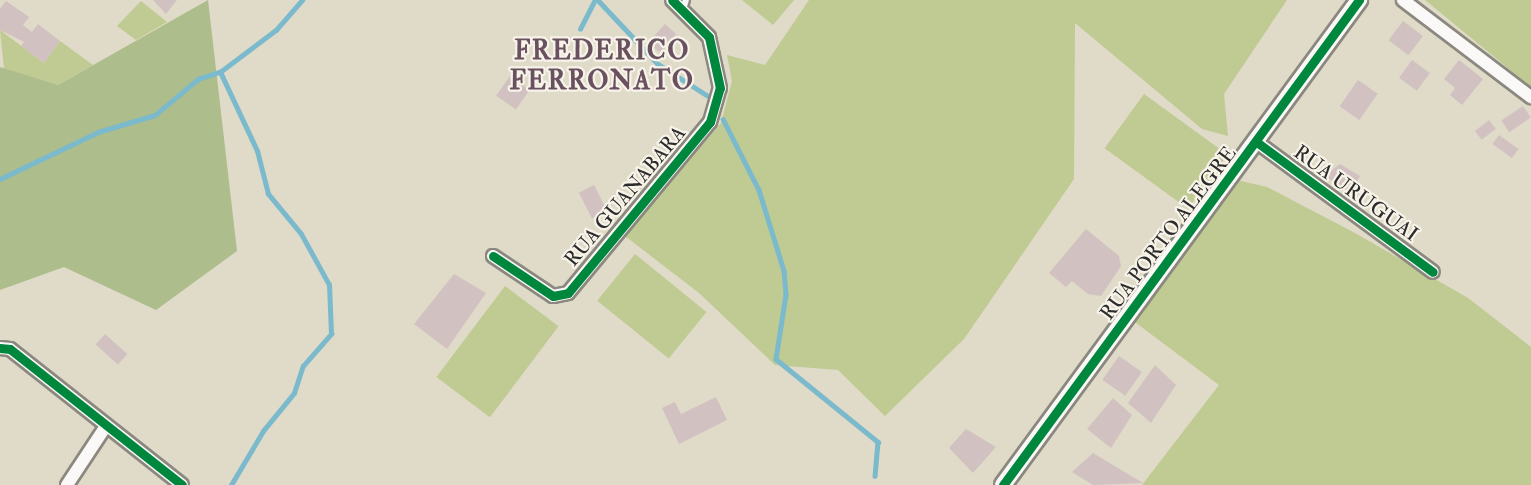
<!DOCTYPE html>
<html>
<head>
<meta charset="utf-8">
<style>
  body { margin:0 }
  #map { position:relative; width:1531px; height:485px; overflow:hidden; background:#e0dac8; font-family:"IM FELL Double Pica",serif }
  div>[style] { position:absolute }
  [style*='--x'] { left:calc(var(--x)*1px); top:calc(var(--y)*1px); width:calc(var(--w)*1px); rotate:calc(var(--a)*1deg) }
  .green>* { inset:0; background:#bfcb92; transform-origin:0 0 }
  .forest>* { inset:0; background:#adbd8c }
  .stream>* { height:4.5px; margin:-2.25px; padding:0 2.25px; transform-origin:2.25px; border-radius:2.25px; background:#7abacc }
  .building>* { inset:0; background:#d1c2c1; transform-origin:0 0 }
  .roads { filter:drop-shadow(2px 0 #8b887f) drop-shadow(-2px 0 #8b887f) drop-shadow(0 2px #8b887f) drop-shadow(0 -2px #8b887f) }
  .lane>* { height:6px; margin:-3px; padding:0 3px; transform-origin:3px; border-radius:3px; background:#faf9f7 }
  .street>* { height:12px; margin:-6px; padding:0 6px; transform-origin:6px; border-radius:6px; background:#faf9f7 }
  .secondary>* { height:16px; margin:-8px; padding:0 8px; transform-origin:8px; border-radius:8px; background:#faf9f7 }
  .cycleway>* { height:9px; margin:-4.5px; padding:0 4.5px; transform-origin:4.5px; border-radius:4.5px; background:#00873e }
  span { translate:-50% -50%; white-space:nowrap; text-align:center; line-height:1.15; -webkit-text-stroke:4.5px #f7f3e8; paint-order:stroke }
  .street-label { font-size:20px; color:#2b2b2b }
  .district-label { font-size:26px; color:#695160; font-weight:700; letter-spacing:1.5px }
</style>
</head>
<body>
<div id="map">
  <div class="green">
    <i style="clip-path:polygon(742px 0,794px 0,773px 25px)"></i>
    <i style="clip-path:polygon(809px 0,1287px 0,1224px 94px,1228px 136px,1202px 129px,1075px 23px,1074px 179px,964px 339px,885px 416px,838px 370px,775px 365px,699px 293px,625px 236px,721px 123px,732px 81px,727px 55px,765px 65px)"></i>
    <i style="clip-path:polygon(1425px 0,1531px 0,1531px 87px)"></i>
    <i style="clip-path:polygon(141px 1px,167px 22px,136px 40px,117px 26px)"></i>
    <i style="clip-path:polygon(0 30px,44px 63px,60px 41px,93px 65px,58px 85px,4px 69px)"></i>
    <i style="left:1144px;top:94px;width:103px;height:67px;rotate:36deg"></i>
    <i style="clip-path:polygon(1224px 177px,1267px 187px,1355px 233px,1468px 298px,1531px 347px,1531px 485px,1142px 485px,1219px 385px,1124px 314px)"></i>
    <i style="left:635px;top:254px;width:92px;height:60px;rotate:39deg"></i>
    <i style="left:505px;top:286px;width:67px;height:114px;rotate:37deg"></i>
  </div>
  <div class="forest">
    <i style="clip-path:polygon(208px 0,237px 251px,156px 310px,64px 267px,0 290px,0 67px,58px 85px)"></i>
  </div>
  <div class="stream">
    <i style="--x:598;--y:0;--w:88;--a:46.8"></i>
    <i style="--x:658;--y:64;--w:59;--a:32.6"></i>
    <i style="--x:580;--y:29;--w:33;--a:-63"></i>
    <i style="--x:723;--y:119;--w:80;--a:63.1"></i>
    <i style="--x:759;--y:190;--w:85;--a:72.8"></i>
    <i style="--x:784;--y:271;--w:24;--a:85"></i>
    <i style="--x:786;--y:295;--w:65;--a:98.9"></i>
    <i style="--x:776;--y:359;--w:132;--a:39.1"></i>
    <i style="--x:878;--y:442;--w:34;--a:95"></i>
    <i style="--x:0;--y:179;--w:109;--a:-25.6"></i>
    <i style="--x:98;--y:132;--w:59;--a:-16.6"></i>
    <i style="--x:155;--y:115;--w:56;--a:-39.9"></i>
    <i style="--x:198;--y:79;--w:23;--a:-18"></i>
    <i style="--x:231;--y:485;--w:63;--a:-59.3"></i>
    <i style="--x:263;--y:431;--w:49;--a:-50.8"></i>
    <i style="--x:294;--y:393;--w:28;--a:-72"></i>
    <i style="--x:303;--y:366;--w:43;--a:-48.8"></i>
    <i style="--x:331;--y:334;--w:49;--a:-92.3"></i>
    <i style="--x:329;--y:285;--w:58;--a:-118.8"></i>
    <i style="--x:301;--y:234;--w:52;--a:-129.5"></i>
    <i style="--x:268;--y:194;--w:44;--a:-104.3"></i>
    <i style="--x:257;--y:151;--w:87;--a:-115.1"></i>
    <i style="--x:220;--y:72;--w:70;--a:-36.9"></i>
    <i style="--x:276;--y:30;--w:40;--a:-49"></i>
  </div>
  <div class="building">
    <i style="clip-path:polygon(153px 0,177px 0,166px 14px)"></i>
    <i style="clip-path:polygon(6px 1px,29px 17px,23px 25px,32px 32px,38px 24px,60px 41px,44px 63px,21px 46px,24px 42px,0 30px,0 9px)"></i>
    <i style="left:1403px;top:21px;width:25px;height:24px;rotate:37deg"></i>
    <i style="left:665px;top:24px;width:15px;height:25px;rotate:42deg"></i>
    <i style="left:1412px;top:60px;width:22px;height:22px;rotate:36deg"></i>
    <i style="clip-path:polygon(1459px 60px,1483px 79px,1462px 105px,1450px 95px,1455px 88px,1444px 79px)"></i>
    <i style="left:510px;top:76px;width:24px;height:24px;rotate:35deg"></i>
    <i style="left:1358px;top:80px;width:24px;height:32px;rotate:35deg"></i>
    <i style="left:1523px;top:106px;width:14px;height:26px;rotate:56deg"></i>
    <i style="left:1489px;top:120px;width:11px;height:18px;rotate:52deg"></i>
    <i style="left:1499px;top:135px;width:24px;height:11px;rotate:36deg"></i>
    <i style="clip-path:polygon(1340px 164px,1360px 176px,1351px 192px,1324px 176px)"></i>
    <i style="left:594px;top:185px;width:29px;height:17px;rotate:63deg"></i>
    <i style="clip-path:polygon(1086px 229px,1119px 256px,1121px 266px,1101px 296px,1088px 294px,1072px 281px,1066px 287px,1049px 273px)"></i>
    <i style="clip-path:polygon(454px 274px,486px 293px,447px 349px,414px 324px)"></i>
    <i style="left:105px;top:334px;width:30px;height:14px;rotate:42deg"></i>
    <i style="left:1119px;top:356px;width:28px;height:29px;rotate:35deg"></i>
    <i style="clip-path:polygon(1155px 365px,1176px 385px,1151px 423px,1128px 403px)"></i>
    <i style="clip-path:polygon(716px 397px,727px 420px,679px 444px,662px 408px,675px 402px,681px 414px)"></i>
    <i style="clip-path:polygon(1113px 398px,1132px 415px,1111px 448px,1087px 429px)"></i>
    <i style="clip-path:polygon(966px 429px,996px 447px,973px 473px,949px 448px)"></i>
    <i style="clip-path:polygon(1093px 453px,1143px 483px,1093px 485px,1072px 472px)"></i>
  </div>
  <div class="roads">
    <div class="lane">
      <i style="--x:683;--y:9;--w:9;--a:-72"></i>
    </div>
    <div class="street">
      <i style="--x:1403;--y:0;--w:161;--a:37.2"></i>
      <i style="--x:1258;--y:143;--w:217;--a:36.4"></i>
      <i style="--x:493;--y:256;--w:72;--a:33.7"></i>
      <i style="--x:553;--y:296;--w:15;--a:-11"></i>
      <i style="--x:568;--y:293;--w:222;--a:-50.3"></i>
      <i style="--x:710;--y:122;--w:35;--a:-74"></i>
      <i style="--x:720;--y:88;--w:52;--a:-102.2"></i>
      <i style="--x:709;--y:37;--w:52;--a:-135"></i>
      <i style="--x:0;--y:348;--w:10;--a:6"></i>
      <i style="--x:10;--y:349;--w:219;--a:38.3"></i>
      <i style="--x:67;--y:485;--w:71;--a:-56.5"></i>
    </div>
    <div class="secondary">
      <i style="--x:1003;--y:485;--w:602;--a:-53.72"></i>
    </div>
  </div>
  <div class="cycleway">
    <i style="--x:1258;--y:143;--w:217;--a:36.4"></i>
    <i style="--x:493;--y:256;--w:72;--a:33.7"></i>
    <i style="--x:553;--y:296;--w:15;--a:-11"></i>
    <i style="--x:568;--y:293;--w:222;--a:-50.3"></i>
    <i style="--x:710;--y:122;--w:35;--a:-74"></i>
    <i style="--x:720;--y:88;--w:52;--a:-102.2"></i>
    <i style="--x:709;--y:37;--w:52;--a:-135"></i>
    <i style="--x:0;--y:348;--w:10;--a:6"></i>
    <i style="--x:10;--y:349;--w:219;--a:38.3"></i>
    <i style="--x:1003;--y:485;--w:602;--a:-53.72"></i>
  </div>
  <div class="street-label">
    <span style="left:1356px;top:193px;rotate:36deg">RUA URUGUAI</span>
    <span style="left:625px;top:196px;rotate:-50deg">RUA GUANABARA</span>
    <span style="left:1168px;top:233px;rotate:-53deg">RUA PORTO ALEGRE</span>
  </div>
  <div class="district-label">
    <span style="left:602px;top:67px">FREDERICO<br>FERRONATO</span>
  </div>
</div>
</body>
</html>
